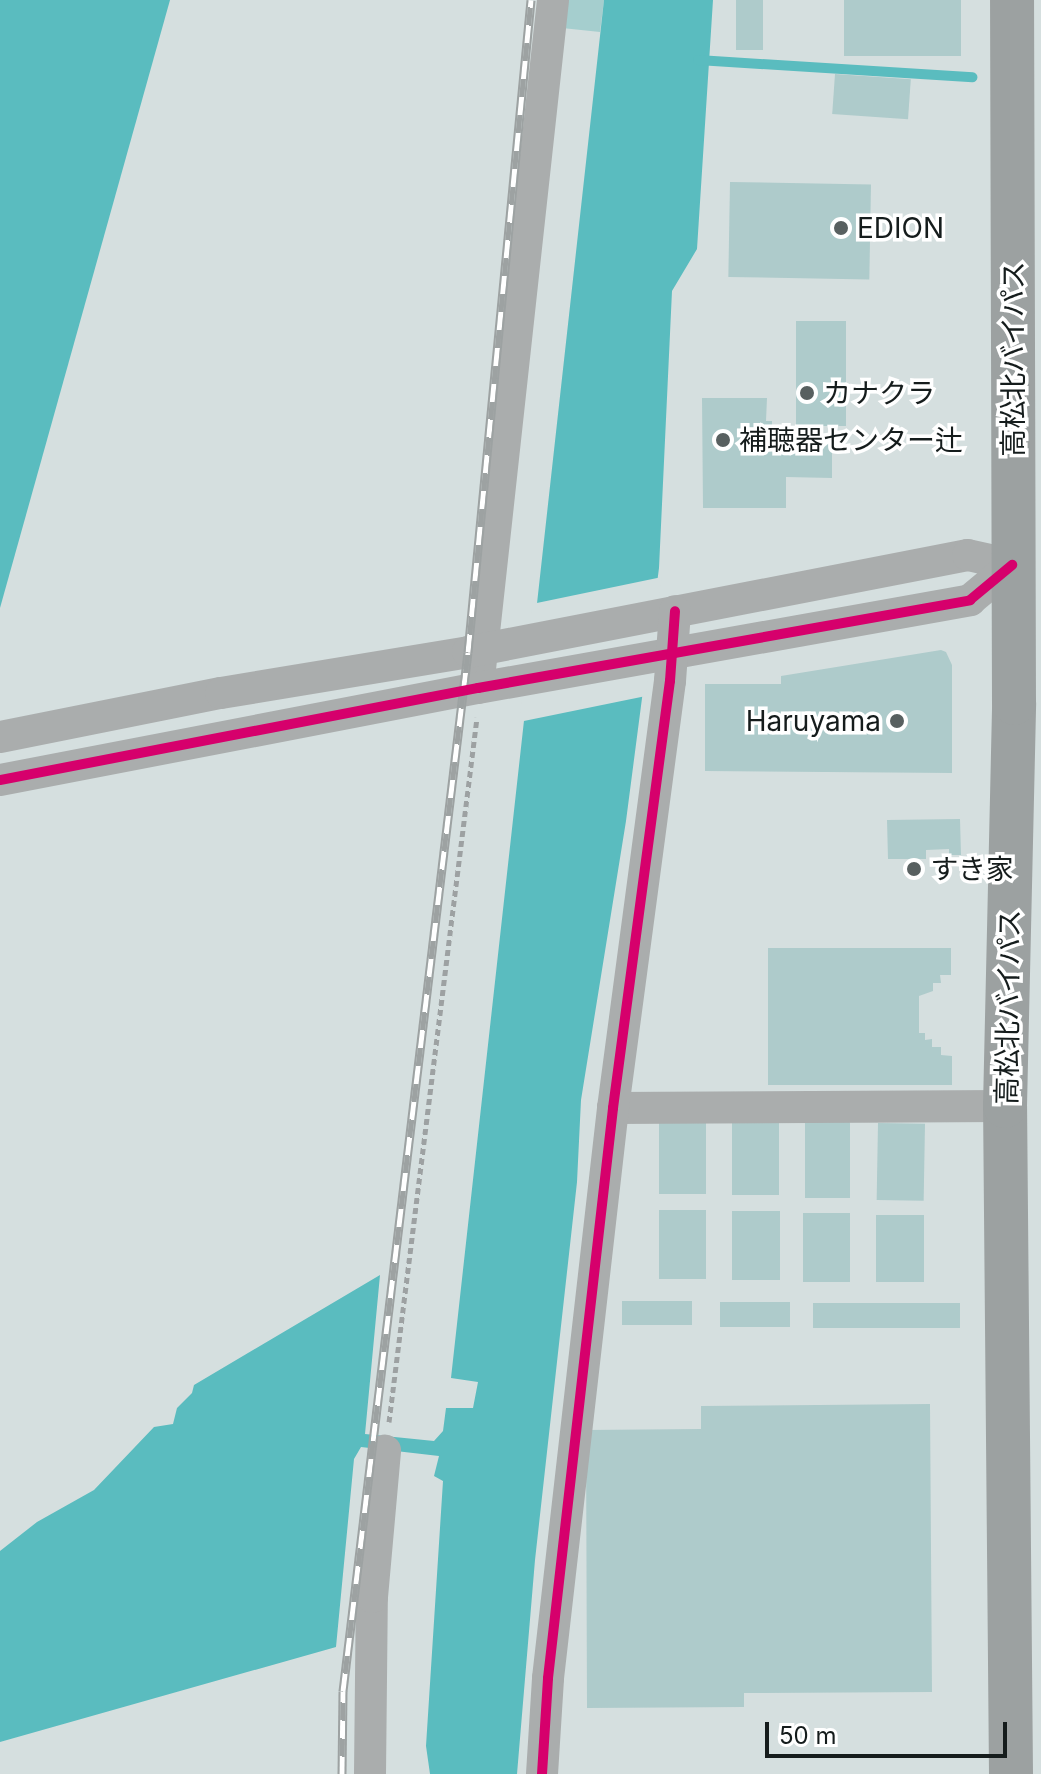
<!DOCTYPE html>
<html>
<head>
<meta charset="utf-8">
<style>
  body { margin:0 }
  #map { position:relative; width:1041px; height:1774px; overflow:hidden; background:#d5dfdf; font-family:Inter,"Noto Sans JP",sans-serif }
  div>[style] { position:absolute }
  [style*='--x'] { left:calc(var(--x)*1px); top:calc(var(--y)*1px); width:calc(var(--w)*1px); rotate:calc(var(--a)*1deg) }
  .green>* { inset:0; background:#a5cece }
  .water>* { inset:0; background:#5abcbf }
  .pier>* { inset:0; background:#d5dfdf }
  .stream>* { height:10px; margin:-5px; padding:0 5px; transform-origin:5px; border-radius:5px; background:#5abcbf }
  .building>* { inset:0; background:#aecbcb; transform-origin:0 0 }
  .path>* { height:5px; margin-top:-2.5px; transform-origin:0; background:repeating-linear-gradient(90deg,#9da1a2 0 6px,transparent 0 10px) }
  .minor>* { height:32px; margin:-16px; padding:0 16px; transform-origin:16px; border-radius:16px; background:#aaadad }
  .highway>* { height:44px; margin:-22px; padding:0 22px; transform-origin:22px; border-radius:22px; background:#9ca1a1 }
  .rail>* { height:9px; margin-top:-4.5px; transform-origin:0; background:repeating-linear-gradient(90deg,#fff 0 18px,#9da2a2 0 36px); box-sizing:border-box; border-block:2px solid #9da2a2 }
  .cycleway>* { height:10px; margin:-5px; padding:0 5px; transform-origin:5px; border-radius:5px; background:#d6006c }
  .dots>* { width:22px; height:22px; translate:-50% -50%; box-sizing:border-box; border:4px solid #fff; border-radius:50% }
  span { translate:-50% -50%; white-space:nowrap; text-align:center; line-height:1.15; -webkit-text-stroke:7px #fff; paint-order:stroke }
  .poi-label { font-size:28px; color:#151c1c }
  .left { translate:0 -50%; text-align:left }
  .right { translate:-100% -50%; text-align:right }
  .street-label { font-size:28px; color:#151c1c }
  .scale { position:absolute; left:765px; top:1722px; width:242px; height:36px; box-sizing:border-box; border:4px solid #151c1c; border-top:0; padding-left:10px; font-size:24px; line-height:28px; white-space:nowrap; color:#151c1c; -webkit-text-stroke:6px #fff; paint-order:stroke }
</style>
</head>
<body>
<div id="map">
  <div class="green">
    <i style="clip-path:polygon(565px 0,604px 0,600px 32px,562px 28px)"></i>
  </div>
  <div class="water">
    <i style="clip-path:polygon(0 0,170px 0,0 608px)"></i>
    <i style="clip-path:polygon(604px 0,713px 0,697px 249px,672px 291px,659px 568px,626px 821px,581px 1100px,577px 1182px,535px 1560px,517px 1774px,430px 1774px,426px 1746px,443px 1481px,434px 1476px,439px 1456px,361px 1447px,354px 1459px,336px 1647px,0 1742px,0 1551px,37px 1522px,94px 1490px,154px 1427px,173px 1424px,177px 1408px,192px 1393px,194px 1385px,380px 1275px,365px 1434px,434px 1441px,443px 1431px,446px 1408px,473px 1408px,478px 1382px,451px 1378px)"></i>
  </div>
  <div class="pier">
    <i style="clip-path:polygon(662px 577px,646px 696px,519px 722px,532px 604px)"></i>
  </div>
  <div class="stream">
    <i style="--x:698;--y:60;--w:275;--a:3.6"></i>
  </div>
  <div class="building">
    <i style="left:736px;top:0;width:27px;height:50px"></i>
    <i style="left:844px;top:0;width:117px;height:56px"></i>
    <i style="left:835px;top:74px;width:76px;height:40px;rotate:4deg"></i>
    <i style="left:730px;top:182px;width:141px;height:95px;rotate:1deg"></i>
    <i style="left:796px;top:321px;width:50px;height:105px"></i>
    <i style="clip-path:polygon(702px 398px,767px 398px,766px 421px,772px 421px,772px 438px,832px 438px,832px 478px,786px 477px,786px 508px,703px 508px)"></i>
    <i style="clip-path:polygon(941px 650px,946px 652px,952px 665px,952px 773px,705px 771px,705px 684px,781px 684px,781px 676px)"></i>
    <i style="clip-path:polygon(960px 819px,961px 855px,949px 855px,949px 849px,926px 850px,926px 859px,888px 859px,887px 820px)"></i>
    <i style="clip-path:polygon(768px 948px,951px 948px,951px 975px,940px 975px,941px 983px,933px 983px,933px 991px,919px 996px,919px 1033px,925px 1033px,925px 1040px,932px 1039px,932px 1047px,941px 1047px,941px 1055px,952px 1056px,952px 1085px,768px 1085px)"></i>
    <i style="left:659px;top:1119px;width:47px;height:75px"></i>
    <i style="left:732px;top:1120px;width:47px;height:75px"></i>
    <i style="left:805px;top:1121px;width:45px;height:77px"></i>
    <i style="left:878px;top:1123px;width:47px;height:77px;rotate:1deg"></i>
    <i style="left:706px;top:1210px;width:69px;height:47px;rotate:90deg"></i>
    <i style="left:732px;top:1211px;width:48px;height:69px"></i>
    <i style="left:803px;top:1213px;width:47px;height:69px"></i>
    <i style="left:876px;top:1215px;width:48px;height:67px"></i>
    <i style="left:622px;top:1301px;width:70px;height:24px"></i>
    <i style="left:720px;top:1302px;width:70px;height:25px"></i>
    <i style="left:813px;top:1303px;width:147px;height:25px"></i>
    <i style="clip-path:polygon(930px 1404px,932px 1692px,744px 1693px,744px 1707px,587px 1708px,586px 1430px,701px 1429px,701px 1406px)"></i>
  </div>
  <div class="path">
    <i style="--x:389;--y:1422;--w:710;--a:-82.88"></i>
  </div>
  <div class="minor">
    <i style="--x:480;--y:669;--w:673;--a:-83.77"></i>
    <i style="--x:0;--y:737;--w:225;--a:-11.3"></i>
    <i style="--x:221;--y:693;--w:250;--a:-9.4"></i>
    <i style="--x:468;--y:652;--w:509;--a:-10.98"></i>
    <i style="--x:968;--y:555;--w:45;--a:12.8"></i>
    <i style="--x:0;--y:780;--w:487;--a:-10.9"></i>
    <i style="--x:478;--y:688;--w:500;--a:-10.1"></i>
    <i style="--x:970;--y:600;--w:55;--a:-39.8"></i>
    <i style="--x:613;--y:1108;--w:392;--a:-0.3"></i>
    <i style="--x:370;--y:1774;--w:177;--a:-89.4"></i>
    <i style="--x:372;--y:1597;--w:147;--a:-84.9"></i>
    <i style="--x:542;--y:1774;--w:96;--a:-86.4"></i>
    <i style="--x:548;--y:1678;--w:574;--a:-83.49"></i>
    <i style="--x:613;--y:1108;--w:431;--a:-82.4"></i>
    <i style="--x:670;--y:681;--w:70;--a:-85.9"></i>
  </div>
  <div class="highway">
    <i style="--x:1011;--y:1774;--w:668;--a:-90.51"></i>
    <i style="--x:1005;--y:1106;--w:403;--a:-88.7"></i>
    <i style="--x:1014;--y:703;--w:703;--a:-90.16"></i>
  </div>
  <div class="rail">
    <i style="--x:342;--y:1774;--w:83;--a:-89.3"></i>
    <i style="--x:343;--y:1691;--w:1046;--a:-83.14"></i>
    <i style="--x:468;--y:652;--w:655;--a:-84.48"></i>
  </div>
  <div class="cycleway">
    <i style="--x:0;--y:780;--w:487;--a:-10.9"></i>
    <i style="--x:478;--y:688;--w:500;--a:-10.1"></i>
    <i style="--x:970;--y:600;--w:55;--a:-39.8"></i>
    <i style="--x:542;--y:1774;--w:96;--a:-86.4"></i>
    <i style="--x:548;--y:1678;--w:574;--a:-83.49"></i>
    <i style="--x:613;--y:1108;--w:431;--a:-82.4"></i>
    <i style="--x:670;--y:681;--w:70;--a:-85.9"></i>
  </div>
  <div class="dots">
    <i style="left:841px;top:228px;background:#586060"></i>
    <i style="left:807px;top:393px;background:#586060"></i>
    <i style="left:723px;top:440px;background:#586060"></i>
    <i style="left:897px;top:721px;background:#586060"></i>
    <i style="left:914px;top:869px;background:#586060"></i>
  </div>
  <div class="poi-label">
    <span class="left" style="left:857px;top:228px">EDION</span>
    <span class="left" style="left:823px;top:393px">カナクラ</span>
    <span class="left" style="left:739px;top:440px">補聴器センター辻</span>
    <span class="right" style="left:881px;top:721px">Haruyama</span>
    <span class="left" style="left:930px;top:869px">すき家</span>
  </div>
  <div class="street-label">
    <span style="left:1013px;top:359px;rotate:-90deg">高松北バイパス</span>
    <span style="left:1008px;top:1007px;rotate:-89deg">高松北バイパス</span>
  </div>
  <div class="scale">50 m</div>
</div>
</body>
</html>
